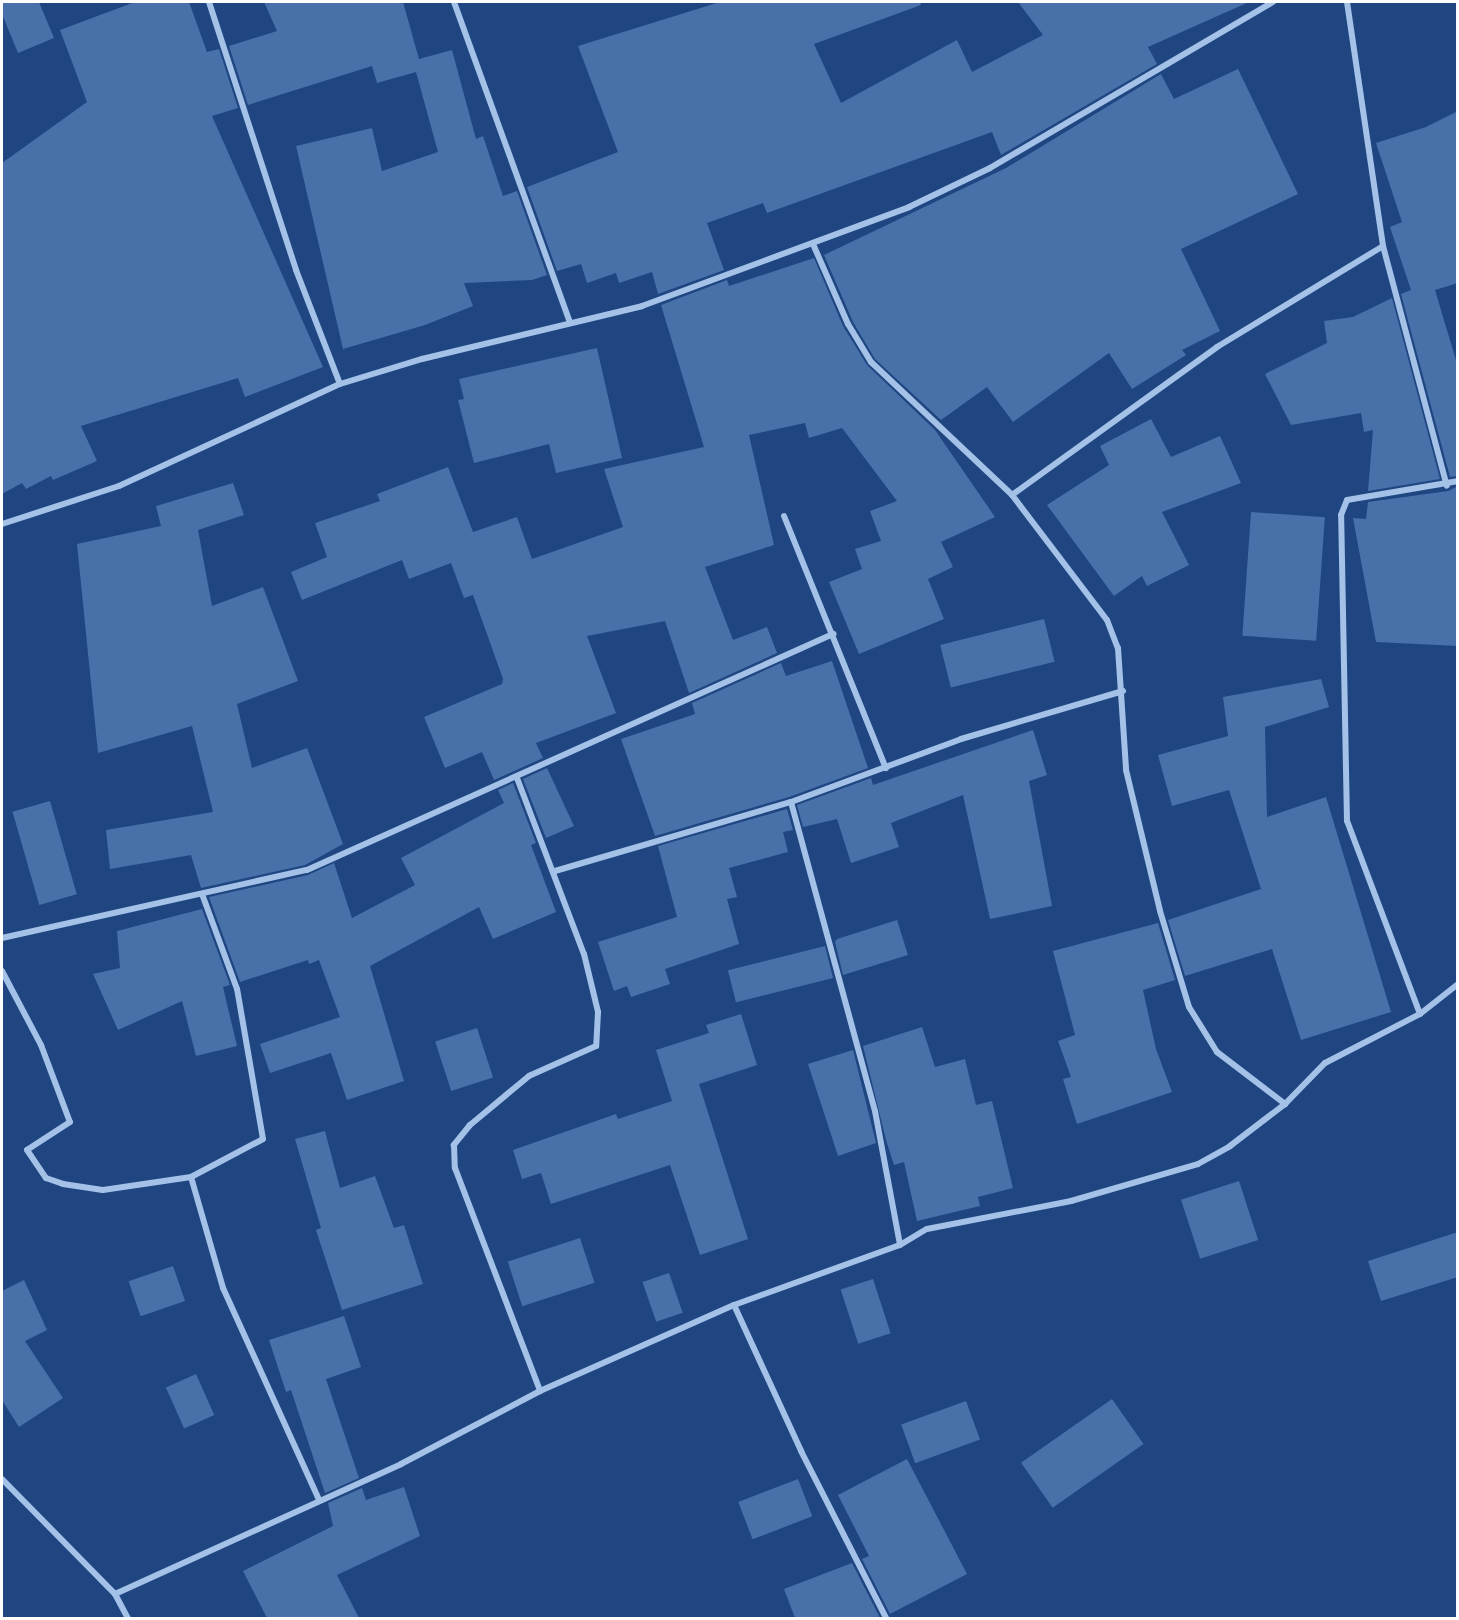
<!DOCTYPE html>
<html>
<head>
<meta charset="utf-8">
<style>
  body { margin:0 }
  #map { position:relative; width:1459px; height:1620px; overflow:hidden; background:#1f4680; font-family:Inter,sans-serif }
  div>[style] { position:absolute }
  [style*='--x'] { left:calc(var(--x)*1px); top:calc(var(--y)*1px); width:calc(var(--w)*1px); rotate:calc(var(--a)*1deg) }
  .building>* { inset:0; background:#4870a9; transform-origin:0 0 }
  .street>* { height:6px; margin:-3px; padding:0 3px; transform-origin:3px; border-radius:3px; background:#a4c1e8 }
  span { translate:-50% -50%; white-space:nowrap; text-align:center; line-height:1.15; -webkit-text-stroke:4.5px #1f4680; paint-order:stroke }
  .frame { position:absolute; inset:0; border:3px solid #fff; pointer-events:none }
</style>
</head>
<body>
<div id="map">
  <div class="building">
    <i style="clip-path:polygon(2px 2px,39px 2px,54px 38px,18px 53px,2px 14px)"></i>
    <i style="clip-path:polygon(135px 2px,189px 2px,207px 52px,219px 49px,238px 108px,212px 116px,323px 367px,245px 397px,238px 378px,81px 426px,97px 461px,53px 480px,51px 476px,26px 489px,22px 483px,2px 494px,2px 163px,87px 102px,60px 30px)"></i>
    <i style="clip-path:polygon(264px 2px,403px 2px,419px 59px,452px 50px,476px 139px,483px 136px,503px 196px,517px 191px,547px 275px,532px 280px,464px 283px,473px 306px,425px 325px,343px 349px,296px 146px,372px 128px,382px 171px,438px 152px,416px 72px,377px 83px,372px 66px,248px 105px,229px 46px,277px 31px)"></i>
    <i style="clip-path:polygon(720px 2px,920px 2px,921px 5px,814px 44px,841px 103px,957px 40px,972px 72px,1043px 35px,1018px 2px,1249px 2px,1148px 47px,1157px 64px,1001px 155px,992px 132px,767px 213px,763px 203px,707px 223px,724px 270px,658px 294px,652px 272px,619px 283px,616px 273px,587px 283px,581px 264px,557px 271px,527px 187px,618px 152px,578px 46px)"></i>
    <i style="clip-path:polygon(1238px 69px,1298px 194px,1181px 249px,1220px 331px,1182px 350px,1186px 355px,1132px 389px,1109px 353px,1013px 422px,987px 387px,941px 420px,875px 359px,853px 322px,824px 255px,1006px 168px,1161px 74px,1174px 99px)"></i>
    <i style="clip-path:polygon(1458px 111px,1458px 283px,1435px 290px,1458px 367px,1458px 476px,1450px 477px,1401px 294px,1411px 290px,1390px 227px,1402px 222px,1376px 143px,1426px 127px)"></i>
    <i style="clip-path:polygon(814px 258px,843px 326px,867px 365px,935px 430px,995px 517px,941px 542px,953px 567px,928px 579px,944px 619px,859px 654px,829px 582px,862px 569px,855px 549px,881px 541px,870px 511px,897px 501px,842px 428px,809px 438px,805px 423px,749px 435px,774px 545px,705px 567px,733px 640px,767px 627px,777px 653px,689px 693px,665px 621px,587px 636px,616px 713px,536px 743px,543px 758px,494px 780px,482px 752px,445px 768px,424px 717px,502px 684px,503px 679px,473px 595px,464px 598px,451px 563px,409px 579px,402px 560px,302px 600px,291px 572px,327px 557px,315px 523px,380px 501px,377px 494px,448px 467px,473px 532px,517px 517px,532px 559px,623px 527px,604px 469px,704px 447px,661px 305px,727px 280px,729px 286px)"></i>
    <i style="clip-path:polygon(1392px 298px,1440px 479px,1368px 491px,1373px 430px,1364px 432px,1361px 413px,1291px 425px,1265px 374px,1327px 343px,1324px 321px,1353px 317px)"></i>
    <i style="clip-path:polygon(597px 348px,622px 458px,556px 473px,549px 444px,474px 463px,458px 400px,464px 399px,459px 379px)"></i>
    <i style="clip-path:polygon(1151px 419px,1171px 457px,1220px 436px,1241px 483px,1162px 512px,1189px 565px,1147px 586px,1142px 576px,1114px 596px,1047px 505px,1109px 465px,1100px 446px)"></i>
    <i style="clip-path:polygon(233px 483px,244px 515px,198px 530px,212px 606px,263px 587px,298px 681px,237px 704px,252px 768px,307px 748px,343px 844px,305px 865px,201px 888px,191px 855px,110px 869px,106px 830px,213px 812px,192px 726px,98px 753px,77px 544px,161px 526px,156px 506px)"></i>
    <i style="clip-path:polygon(1458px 486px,1458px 646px,1376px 642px,1353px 518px,1366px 519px,1368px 502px,1448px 491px)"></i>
    <i style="left:1251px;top:512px;width:74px;height:124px;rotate:4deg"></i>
    <i style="left:1044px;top:619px;width:44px;height:107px;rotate:76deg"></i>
    <i style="clip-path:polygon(832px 661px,868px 768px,789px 797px,655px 836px,621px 739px,695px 714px,692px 703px,781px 663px,786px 676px)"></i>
    <i style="clip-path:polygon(1321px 679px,1329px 707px,1265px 727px,1267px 817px,1326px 797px,1391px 1012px,1301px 1040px,1272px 949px,1185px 976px,1168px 920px,1261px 889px,1229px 790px,1172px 806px,1158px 755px,1228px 736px,1223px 697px)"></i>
    <i style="clip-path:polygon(1033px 730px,1047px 775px,1029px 781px,1052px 906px,990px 919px,963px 795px,891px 823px,899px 847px,851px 863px,837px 819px,803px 827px,797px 805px,871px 778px,873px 785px)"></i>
    <i style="clip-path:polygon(547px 768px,574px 826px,546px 838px,523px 779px)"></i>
    <i style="clip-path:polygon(513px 783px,536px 843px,531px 845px,556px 912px,493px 939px,479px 907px,370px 966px,404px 1081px,347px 1100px,331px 1053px,270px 1073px,260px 1044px,340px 1017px,319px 960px,309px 964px,308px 960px,240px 982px,209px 897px,308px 875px,334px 863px,352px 918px,415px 885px,401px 858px,504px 803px,498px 790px)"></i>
    <i style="left:50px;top:801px;width:97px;height:39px;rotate:74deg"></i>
    <i style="clip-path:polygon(787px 809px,793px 830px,783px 832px,788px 852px,729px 868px,737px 897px,727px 899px,739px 944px,665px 969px,670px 984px,631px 997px,627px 986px,614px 991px,598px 942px,677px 917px,658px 846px)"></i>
    <i style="clip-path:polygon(202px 909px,230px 985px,223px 987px,237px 1046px,196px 1056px,182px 1001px,118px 1030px,93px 974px,120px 968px,117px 931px)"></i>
    <i style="clip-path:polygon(897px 920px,908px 955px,843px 975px,835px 942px,837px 939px)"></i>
    <i style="clip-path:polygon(1158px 923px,1175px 980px,1143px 990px,1156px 1049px,1172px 1092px,1077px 1124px,1063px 1079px,1071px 1077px,1058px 1041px,1075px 1035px,1053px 951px)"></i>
    <i style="left:825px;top:946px;width:33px;height:100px;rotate:76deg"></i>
    <i style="clip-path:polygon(741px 1014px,757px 1065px,699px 1084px,748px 1239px,700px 1255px,670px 1165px,551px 1204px,541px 1173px,522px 1179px,513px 1150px,616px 1114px,618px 1119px,672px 1101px,656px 1050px,709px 1033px,706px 1025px)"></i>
    <i style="clip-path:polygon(922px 1027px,935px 1067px,965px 1059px,976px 1105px,992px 1101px,1013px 1188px,978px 1197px,980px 1206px,917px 1221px,904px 1162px,894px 1165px,886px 1140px,863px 1046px)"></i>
    <i style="left:477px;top:1028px;width:52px;height:44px;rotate:72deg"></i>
    <i style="clip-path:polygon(853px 1050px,876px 1143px,838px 1156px,808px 1064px)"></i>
    <i style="clip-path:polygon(325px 1131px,340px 1188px,375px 1176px,394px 1228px,404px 1225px,423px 1284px,342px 1310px,316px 1230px,321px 1228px,295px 1139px)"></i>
    <i style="left:1239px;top:1181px;width:62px;height:61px;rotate:72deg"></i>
    <i style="clip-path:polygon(1458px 1232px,1458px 1277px,1381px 1301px,1368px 1261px)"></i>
    <i style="left:580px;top:1238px;width:47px;height:76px;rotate:72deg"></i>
    <i style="left:173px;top:1266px;width:37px;height:47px;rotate:71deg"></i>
    <i style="left:669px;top:1273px;width:42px;height:28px;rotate:71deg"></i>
    <i style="left:873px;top:1279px;width:57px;height:34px;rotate:72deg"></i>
    <i style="clip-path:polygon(24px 1280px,47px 1330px,25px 1341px,63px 1398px,19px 1427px,2px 1400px,2px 1291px)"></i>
    <i style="clip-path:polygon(344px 1316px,361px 1367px,326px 1379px,359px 1478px,325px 1493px,291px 1390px,286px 1392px,269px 1340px)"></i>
    <i style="left:196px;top:1374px;width:45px;height:33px;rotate:66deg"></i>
    <i style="left:1112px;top:1399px;width:55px;height:111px;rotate:55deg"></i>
    <i style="left:966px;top:1401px;width:41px;height:69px;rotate:70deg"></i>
    <i style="clip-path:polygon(907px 1459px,967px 1574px,890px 1614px,862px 1559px,869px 1556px,838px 1495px)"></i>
    <i style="left:798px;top:1479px;width:40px;height:64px;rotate:69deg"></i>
    <i style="clip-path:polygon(404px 1487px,420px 1536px,337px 1575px,359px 1618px,267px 1618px,243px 1571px,333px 1526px,328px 1503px,362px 1488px,366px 1500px)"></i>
    <i style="clip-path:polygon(852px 1563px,880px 1618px,795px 1618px,784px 1589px)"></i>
  </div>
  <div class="street">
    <i style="--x:209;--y:2;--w:282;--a:72"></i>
    <i style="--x:296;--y:270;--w:122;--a:68.9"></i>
    <i style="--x:454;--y:2;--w:340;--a:70.1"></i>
    <i style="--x:1347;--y:2;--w:247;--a:81.6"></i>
    <i style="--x:1383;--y:246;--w:248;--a:75.1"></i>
    <i style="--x:813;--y:244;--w:87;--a:66.4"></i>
    <i style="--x:848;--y:324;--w:44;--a:58.8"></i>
    <i style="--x:871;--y:362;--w:194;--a:43.3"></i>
    <i style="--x:1012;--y:495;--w:157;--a:52.8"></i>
    <i style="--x:1107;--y:620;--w:30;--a:69"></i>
    <i style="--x:1118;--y:648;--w:122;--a:86.2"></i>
    <i style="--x:1126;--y:770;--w:145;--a:76.4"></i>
    <i style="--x:1160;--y:911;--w:100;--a:73.2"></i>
    <i style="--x:1189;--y:1007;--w:53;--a:58.1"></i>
    <i style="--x:1217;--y:1052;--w:86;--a:37.4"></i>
    <i style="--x:1012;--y:495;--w:253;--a:-35.8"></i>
    <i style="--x:1217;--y:347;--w:194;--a:-31.3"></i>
    <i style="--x:784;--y:516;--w:272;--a:68"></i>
    <i style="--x:2;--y:524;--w:123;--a:-18"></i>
    <i style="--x:119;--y:486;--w:243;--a:-24.8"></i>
    <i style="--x:340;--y:384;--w:86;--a:-17"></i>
    <i style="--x:422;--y:359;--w:226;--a:-13.5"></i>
    <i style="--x:642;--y:306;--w:285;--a:-20.3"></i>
    <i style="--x:909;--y:207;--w:90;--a:-25.7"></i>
    <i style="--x:990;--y:168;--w:328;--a:-30.4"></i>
    <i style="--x:517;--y:778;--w:188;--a:69.2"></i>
    <i style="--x:584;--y:954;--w:60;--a:76.4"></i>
    <i style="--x:598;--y:1012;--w:34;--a:93"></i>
    <i style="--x:596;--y:1046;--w:73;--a:155.9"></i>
    <i style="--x:529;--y:1076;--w:77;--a:140.3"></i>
    <i style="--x:470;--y:1125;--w:26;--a:129"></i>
    <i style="--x:454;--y:1145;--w:23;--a:88"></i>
    <i style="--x:455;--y:1168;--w:239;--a:69.1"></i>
    <i style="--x:791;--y:802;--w:320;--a:74.8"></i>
    <i style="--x:875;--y:1111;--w:136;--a:79.4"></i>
    <i style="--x:555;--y:871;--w:246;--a:-16.3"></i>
    <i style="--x:791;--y:802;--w:181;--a:-20.3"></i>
    <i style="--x:961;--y:739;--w:169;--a:-16.5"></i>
    <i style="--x:2;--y:938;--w:312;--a:-12.6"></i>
    <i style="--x:307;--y:870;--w:577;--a:-24.16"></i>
    <i style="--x:2;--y:971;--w:84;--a:62.2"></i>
    <i style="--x:41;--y:1045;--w:82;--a:69.4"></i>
    <i style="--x:70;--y:1122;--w:51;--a:146.9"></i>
    <i style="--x:27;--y:1150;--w:34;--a:56"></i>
    <i style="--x:46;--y:1178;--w:18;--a:19"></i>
    <i style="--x:63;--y:1184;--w:40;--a:8.5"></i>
    <i style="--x:103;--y:1190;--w:89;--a:-8.4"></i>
    <i style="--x:191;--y:1177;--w:116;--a:73.9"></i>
    <i style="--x:223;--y:1288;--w:233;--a:65.6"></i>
    <i style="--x:1420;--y:1014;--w:206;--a:-110.7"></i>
    <i style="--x:1347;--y:821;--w:306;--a:-91.1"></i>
    <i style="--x:1341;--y:515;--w:16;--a:-68"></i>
    <i style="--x:1347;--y:500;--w:113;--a:-9.7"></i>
    <i style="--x:191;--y:1177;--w:81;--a:-27.8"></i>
    <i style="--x:263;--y:1139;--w:152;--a:-99.8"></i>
    <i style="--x:237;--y:989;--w:101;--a:-110.2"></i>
    <i style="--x:734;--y:1305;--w:161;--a:65.3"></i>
    <i style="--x:801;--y:1451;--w:187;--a:63"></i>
    <i style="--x:2;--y:1479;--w:161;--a:45.5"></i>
    <i style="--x:115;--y:1594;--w:27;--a:62"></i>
    <i style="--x:115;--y:1594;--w:314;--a:-24.4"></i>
    <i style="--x:401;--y:1464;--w:157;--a:-27.7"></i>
    <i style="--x:540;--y:1391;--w:212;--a:-23.9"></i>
    <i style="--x:734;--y:1305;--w:177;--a:-19.9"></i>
    <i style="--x:900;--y:1245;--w:31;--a:-31"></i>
    <i style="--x:927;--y:1229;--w:147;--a:-11"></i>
    <i style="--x:1071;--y:1201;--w:132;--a:-16.2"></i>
    <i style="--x:1198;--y:1164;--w:37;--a:-29"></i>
    <i style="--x:1230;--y:1146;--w:69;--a:-37.4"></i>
    <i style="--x:1285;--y:1104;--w:57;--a:-45.7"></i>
    <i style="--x:1325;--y:1063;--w:107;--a:-27.3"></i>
    <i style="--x:1420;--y:1014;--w:48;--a:-38.3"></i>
  </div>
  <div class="frame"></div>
</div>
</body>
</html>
